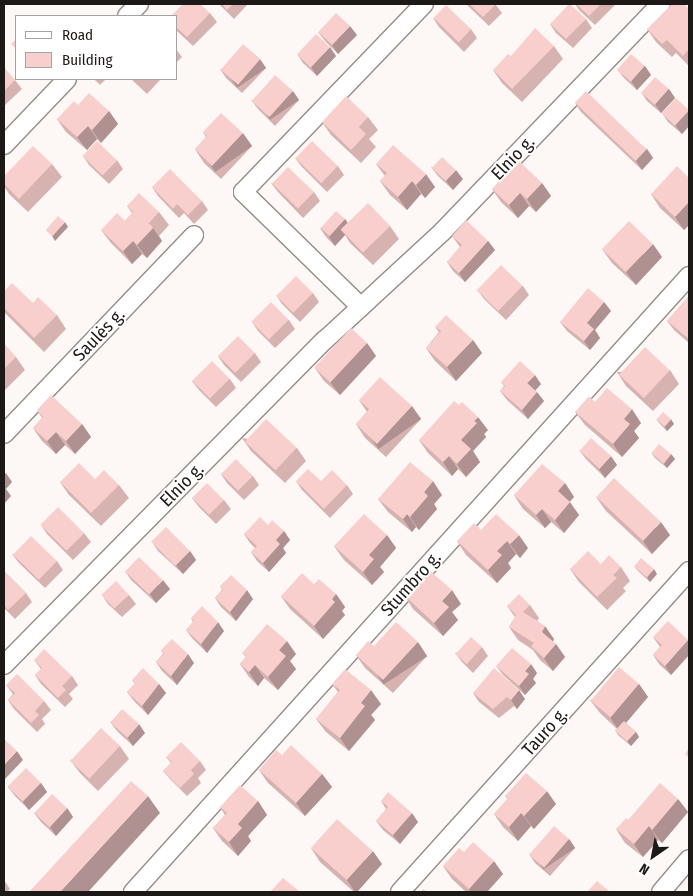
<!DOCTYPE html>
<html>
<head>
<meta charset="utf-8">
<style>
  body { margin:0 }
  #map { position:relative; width:693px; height:896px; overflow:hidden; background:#fdf8f6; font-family:"Fira Sans Condensed",sans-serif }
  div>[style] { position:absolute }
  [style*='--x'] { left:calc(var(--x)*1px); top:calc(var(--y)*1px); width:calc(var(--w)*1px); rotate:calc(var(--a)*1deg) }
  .roads { filter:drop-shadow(1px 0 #988c87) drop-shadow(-1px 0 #988c87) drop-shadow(0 1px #988c87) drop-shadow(0 -1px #988c87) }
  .street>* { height:18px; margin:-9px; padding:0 9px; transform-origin:9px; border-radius:9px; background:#fff }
  .wall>* { inset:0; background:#d6b2b0 }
  .shaded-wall>* { inset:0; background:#ae9190; transform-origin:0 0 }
  .building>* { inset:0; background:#f9cfcd; transform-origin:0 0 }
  span { translate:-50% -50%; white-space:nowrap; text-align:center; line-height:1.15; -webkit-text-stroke:4px #fff; paint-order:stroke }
  .street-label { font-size:18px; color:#1d1917 }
  .frame { position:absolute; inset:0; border:5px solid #1d1917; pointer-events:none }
  .legend { position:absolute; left:15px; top:15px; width:162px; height:65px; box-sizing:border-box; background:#fff; border:1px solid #a5a3a2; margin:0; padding:6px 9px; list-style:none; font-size:15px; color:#1d1917 }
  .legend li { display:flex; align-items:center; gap:10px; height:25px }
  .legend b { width:25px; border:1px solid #a5a3a2 }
  .north { position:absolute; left:628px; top:831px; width:50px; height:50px; -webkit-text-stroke:4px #fff; paint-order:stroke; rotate:213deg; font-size:14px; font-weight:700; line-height:20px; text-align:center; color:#1d1917 }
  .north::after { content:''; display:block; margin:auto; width:18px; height:22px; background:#1d1917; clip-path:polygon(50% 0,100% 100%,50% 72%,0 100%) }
</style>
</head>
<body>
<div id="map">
  <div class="roads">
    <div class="street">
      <i style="--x:127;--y:16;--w:17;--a:-45"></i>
      <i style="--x:4;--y:145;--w:91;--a:-46.3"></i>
      <i style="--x:361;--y:307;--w:165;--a:-135.7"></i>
      <i style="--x:243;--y:192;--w:261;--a:-46.1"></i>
      <i style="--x:4;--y:434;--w:275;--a:-46.3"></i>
      <i style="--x:4;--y:665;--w:457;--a:-45.4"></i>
      <i style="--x:325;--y:340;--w:161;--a:-42.7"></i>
      <i style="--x:443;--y:231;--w:315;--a:-46.2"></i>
      <i style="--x:133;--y:892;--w:830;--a:-47.93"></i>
      <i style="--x:400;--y:892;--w:432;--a:-48"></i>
      <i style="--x:661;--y:892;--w:43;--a:-49.7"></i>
    </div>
  </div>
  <div class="wall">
    <i style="clip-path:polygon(219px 4px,248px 4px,234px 19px)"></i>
    <i style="clip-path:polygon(466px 4px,495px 4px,502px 13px,489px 26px)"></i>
    <i style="clip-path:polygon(575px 4px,614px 4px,615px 5px,595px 25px,579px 10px)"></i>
    <i style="clip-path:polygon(689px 9px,689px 66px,676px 53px,672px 57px,656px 42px,647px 29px)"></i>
    <i style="clip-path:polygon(210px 13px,217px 22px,193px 46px,176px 30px,176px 16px)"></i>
    <i style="clip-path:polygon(433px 18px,471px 29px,477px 38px,464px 52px,439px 27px)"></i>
    <i style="clip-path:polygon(586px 19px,592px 28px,573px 48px,556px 33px,550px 24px)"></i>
    <i style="clip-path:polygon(318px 32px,357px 35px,338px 54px,325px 41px)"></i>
    <i style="clip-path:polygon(554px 46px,563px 59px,522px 102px,502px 83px,493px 70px,511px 56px)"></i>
    <i style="clip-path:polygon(176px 49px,182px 57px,176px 63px)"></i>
    <i style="clip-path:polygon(297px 54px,336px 56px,317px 76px,303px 63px)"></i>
    <i style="clip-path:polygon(645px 66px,651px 75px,637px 90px,624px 78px,617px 69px)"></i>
    <i style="clip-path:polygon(4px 68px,15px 80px,22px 89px,4px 106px)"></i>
    <i style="clip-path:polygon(266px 68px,242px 93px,226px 78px,220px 69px)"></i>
    <i style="clip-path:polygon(94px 79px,106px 79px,100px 85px)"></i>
    <i style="clip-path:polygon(131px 79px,161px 79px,147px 94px)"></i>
    <i style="clip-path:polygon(669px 89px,675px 98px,661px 113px,647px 101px,641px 92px)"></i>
    <i style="clip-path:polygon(251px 100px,299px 100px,275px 126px,258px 109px)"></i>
    <i style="clip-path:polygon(575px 103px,647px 149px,653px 158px,642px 170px,581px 112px)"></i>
    <i style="clip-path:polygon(78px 105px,109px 111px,118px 124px,101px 143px,97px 139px,87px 150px,66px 132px,57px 119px)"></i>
    <i style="clip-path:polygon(689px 110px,689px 126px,682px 134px,668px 122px,662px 113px)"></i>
    <i style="clip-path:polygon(368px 117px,378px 130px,369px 139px,376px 147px,361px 163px,331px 135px,322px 122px)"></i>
    <i style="clip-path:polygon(203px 132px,252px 146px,221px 179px,204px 163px,195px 149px,206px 137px)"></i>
    <i style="clip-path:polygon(83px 156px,117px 160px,123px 169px,109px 184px,89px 165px)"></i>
    <i style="clip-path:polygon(295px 158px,338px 166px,344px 175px,327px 192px,302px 167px)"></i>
    <i style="clip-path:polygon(52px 164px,62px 177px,28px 212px,9px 194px,4px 186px,4px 176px)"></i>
    <i style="clip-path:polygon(376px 164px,435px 187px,425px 198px,421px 194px,407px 210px,390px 195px,380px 181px,385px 176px)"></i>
    <i style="clip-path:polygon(431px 167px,463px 179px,453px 190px,438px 176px)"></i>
    <i style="clip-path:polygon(689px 178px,689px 225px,684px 230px,660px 208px,651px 194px)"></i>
    <i style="clip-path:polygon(271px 183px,314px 192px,320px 201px,303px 218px,278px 192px)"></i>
    <i style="clip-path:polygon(542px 183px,551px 196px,536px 212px,529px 206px,518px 218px,501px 202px,492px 189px)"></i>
    <i style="clip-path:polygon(152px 187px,202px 201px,208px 210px,194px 224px,184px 213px,179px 218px,158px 196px)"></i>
    <i style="clip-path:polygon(127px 206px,159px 212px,169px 225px,159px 236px,162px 241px,147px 258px,142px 254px,132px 264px,111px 243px,101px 230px,125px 221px,132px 213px)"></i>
    <i style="clip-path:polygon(345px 219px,348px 223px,390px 226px,399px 239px,373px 265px,350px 243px,345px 235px,335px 246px,326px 237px,320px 228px)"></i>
    <i style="clip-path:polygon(452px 236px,488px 241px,495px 250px,465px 282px,453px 271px,447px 262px,460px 247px)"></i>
    <i style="clip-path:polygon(602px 249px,662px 257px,636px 285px,612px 263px)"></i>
    <i style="clip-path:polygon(523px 286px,529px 295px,506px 320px,484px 299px,477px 290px)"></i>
    <i style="clip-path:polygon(4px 291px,33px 303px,57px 315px,66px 329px,44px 352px,4px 312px)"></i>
    <i style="clip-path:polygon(313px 293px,319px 302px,300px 322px,282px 304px,276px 295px)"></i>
    <i style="clip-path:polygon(689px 296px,689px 343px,674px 330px,667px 321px)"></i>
    <i style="clip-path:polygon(604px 302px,611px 311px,595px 330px,600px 338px,590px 350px,567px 331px,560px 322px)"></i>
    <i style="clip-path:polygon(289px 320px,295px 329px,275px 348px,258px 331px,252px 322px)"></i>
    <i style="clip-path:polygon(435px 327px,473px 340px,482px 353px,456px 381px,435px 361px,426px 348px,439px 332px)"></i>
    <i style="clip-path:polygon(367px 343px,376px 356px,340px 395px,324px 381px,315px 368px)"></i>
    <i style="clip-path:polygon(4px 344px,16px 357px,25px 370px,4px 391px)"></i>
    <i style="clip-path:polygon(255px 353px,261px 362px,241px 382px,224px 365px,218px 356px)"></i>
    <i style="clip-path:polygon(670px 370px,679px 384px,653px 411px,626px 386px,617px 372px)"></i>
    <i style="clip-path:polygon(230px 379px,236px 388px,216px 407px,199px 390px,192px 381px)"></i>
    <i style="clip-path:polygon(501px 382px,541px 384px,535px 390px,544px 401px,528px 419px,507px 400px,500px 391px,504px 386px)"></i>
    <i style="clip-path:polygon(359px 400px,421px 419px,386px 457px,365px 438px,356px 424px,367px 412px)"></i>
    <i style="clip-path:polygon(595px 402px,641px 423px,634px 431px,639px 438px,622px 457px,585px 425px,575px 412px)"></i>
    <i style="clip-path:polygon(37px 410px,82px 424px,91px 437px,75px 454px,65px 445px,56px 454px,42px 441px,33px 428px,42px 418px)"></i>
    <i style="clip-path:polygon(656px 419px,674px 424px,667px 431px,660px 424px)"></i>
    <i style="clip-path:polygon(488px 430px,484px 434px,486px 437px,473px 451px,480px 462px,466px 477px,458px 469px,452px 476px,428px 453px,419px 440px)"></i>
    <i style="clip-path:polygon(242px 438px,297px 448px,306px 461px,285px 483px,251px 451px)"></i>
    <i style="clip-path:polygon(579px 450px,617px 465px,605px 478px,586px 459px)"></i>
    <i style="clip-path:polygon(652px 454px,671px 454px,675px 459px,667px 468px,655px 458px)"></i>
    <i style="clip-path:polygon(221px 474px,253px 476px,259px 485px,244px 500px,227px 483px)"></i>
    <i style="clip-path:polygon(95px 479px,119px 485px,129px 498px,101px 526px,69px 495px,60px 482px)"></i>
    <i style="clip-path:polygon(296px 481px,321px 481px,347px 485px,353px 494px,330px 518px,302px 490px)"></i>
    <i style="clip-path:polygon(565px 483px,574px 497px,569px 502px,579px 515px,564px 533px,551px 522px,545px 528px,523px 509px,514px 495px)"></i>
    <i style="clip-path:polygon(442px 495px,434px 504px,437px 509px,419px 530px,416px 527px,412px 532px,388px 512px,378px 499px)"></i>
    <i style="clip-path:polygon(596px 497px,670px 535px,652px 554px,606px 511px)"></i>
    <i style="clip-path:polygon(192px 498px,224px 500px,231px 509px,216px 524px,199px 507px)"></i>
    <i style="clip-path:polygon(41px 525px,84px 533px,91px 542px,73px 560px,47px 534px)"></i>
    <i style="clip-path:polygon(268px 525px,284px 531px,290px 540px,283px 548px,286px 553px,269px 572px,257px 561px,251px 552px,255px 548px,250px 543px,244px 534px)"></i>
    <i style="clip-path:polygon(481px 530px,528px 548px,520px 558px,516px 554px,508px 563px,511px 568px,497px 583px,466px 555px,457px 541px)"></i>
    <i style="clip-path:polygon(387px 535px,396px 548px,380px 567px,384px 572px,372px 585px,344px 560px,334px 546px)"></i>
    <i style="clip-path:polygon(152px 542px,190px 551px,196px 560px,183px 574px,158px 551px)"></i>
    <i style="clip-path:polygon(12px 554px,57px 561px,63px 570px,45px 588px,19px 563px)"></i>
    <i style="clip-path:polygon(634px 566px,657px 574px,650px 582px,637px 570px)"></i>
    <i style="clip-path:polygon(621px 567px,630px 581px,623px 588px,626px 591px,607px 610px,579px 582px,570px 569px)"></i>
    <i style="clip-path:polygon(4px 571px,26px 593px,32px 602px,15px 619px,4px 608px)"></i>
    <i style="clip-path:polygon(125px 571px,170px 589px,156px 603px,131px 580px)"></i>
    <i style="clip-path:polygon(314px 584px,336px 594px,345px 607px,342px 611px,345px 615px,323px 639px,290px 609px,281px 596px)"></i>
    <i style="clip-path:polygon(220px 586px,253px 599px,236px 621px,221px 607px,215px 598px,222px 590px)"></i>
    <i style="clip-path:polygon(102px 595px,129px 595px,136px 604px,122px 617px,108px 604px)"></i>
    <i style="clip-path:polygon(404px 595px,461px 604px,452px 612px,458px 620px,443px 636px,413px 609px)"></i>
    <i style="clip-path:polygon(530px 605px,539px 618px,537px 621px,554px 639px,553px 642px,556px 644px,565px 657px,553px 671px,540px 660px,533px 650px,518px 640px,509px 627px,515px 617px,507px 606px)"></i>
    <i style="clip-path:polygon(191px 618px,224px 631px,207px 653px,192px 638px,186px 630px,193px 622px)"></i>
    <i style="clip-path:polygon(653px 637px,689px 641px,689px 655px,671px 675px,659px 664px,653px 655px,660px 647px)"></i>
    <i style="clip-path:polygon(374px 646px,427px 656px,393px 693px,365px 668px,356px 655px)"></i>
    <i style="clip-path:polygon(482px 647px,488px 656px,473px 673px,462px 662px,455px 653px)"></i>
    <i style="clip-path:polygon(161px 650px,194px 663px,177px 685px,162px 671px,156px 662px,163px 654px)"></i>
    <i style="clip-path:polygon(242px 653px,296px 654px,290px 661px,296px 669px,278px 690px,264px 678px,258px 686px,249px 677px,240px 664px,246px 657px)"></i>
    <i style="clip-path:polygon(34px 660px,72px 676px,78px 685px,69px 694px,73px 699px,65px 707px,41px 684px,35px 675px,41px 669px)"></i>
    <i style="clip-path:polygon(496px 666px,537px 673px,533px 679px,536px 683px,525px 695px,503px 675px)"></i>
    <i style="clip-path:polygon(132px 680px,159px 684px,166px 693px,148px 715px,134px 701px,127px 692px,135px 684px)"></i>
    <i style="clip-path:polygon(332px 684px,381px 704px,371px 715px,375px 720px,349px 751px,326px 732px,316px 719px,338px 692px)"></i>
    <i style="clip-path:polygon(639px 684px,648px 697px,626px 723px,636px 732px,639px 737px,631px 746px,618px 735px,615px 730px,617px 729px,600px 713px,590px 700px)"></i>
    <i style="clip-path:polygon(6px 685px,44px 701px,51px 710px,42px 719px,45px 724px,37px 732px,14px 709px,8px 700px,13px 694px)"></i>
    <i style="clip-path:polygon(473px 693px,525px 699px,517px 709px,514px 706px,499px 718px,479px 702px)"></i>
    <i style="clip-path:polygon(110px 722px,145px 733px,133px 746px,117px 731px)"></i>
    <i style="clip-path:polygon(120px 746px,129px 759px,98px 791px,80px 773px,70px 760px)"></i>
    <i style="clip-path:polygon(282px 755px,322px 774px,332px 787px,305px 816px,268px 783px,259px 770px)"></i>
    <i style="clip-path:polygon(166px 757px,200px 761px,206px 770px,198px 778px,201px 783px,187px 796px,170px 779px,163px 771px,171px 763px)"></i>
    <i style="clip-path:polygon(41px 783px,47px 792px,29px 810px,15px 796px,8px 787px)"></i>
    <i style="clip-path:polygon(505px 796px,556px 804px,534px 829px,531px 826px,518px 841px,503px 827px,494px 814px,508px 799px)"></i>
    <i style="clip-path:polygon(678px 799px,688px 812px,662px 843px,658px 840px,643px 857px,625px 843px,616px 829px,628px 820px)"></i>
    <i style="clip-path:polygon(258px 801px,267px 815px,248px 836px,251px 841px,238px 856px,222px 841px,213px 828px,225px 815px,220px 807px)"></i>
    <i style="clip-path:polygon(381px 801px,418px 822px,400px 844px,383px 830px,376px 821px,386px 809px)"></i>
    <i style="clip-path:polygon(67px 808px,73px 817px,56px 836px,41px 822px,34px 813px)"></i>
    <i style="clip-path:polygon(569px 839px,575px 848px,550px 876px,535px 863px,529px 854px)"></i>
    <i style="clip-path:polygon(311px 848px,382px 864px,357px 892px,354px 892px,320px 862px)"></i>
    <i style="clip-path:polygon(464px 852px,503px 874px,487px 892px,466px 892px,452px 879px,443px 866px)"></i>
    <i style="clip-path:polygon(4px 880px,10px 889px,7px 892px,4px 892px)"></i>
  </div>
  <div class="shaded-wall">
    <i style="clip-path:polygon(350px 26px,357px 35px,338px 54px,332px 45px)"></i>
    <i style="clip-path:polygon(330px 47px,336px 56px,317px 76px,311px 67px)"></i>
    <i style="left:260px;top:59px;width:11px;height:35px;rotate:56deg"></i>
    <i style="clip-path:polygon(645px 66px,651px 75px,637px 90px,631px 81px)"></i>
    <i style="clip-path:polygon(669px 89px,675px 98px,661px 113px,655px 104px)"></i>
    <i style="left:293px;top:91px;width:11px;height:35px;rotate:56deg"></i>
    <i style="clip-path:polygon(689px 110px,689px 126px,682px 134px,675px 125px)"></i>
    <i style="clip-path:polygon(109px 111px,118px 124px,101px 143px,92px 130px)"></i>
    <i style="clip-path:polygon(88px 126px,97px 139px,87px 150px,77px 137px)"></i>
    <i style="left:243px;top:133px;width:16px;height:45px;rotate:55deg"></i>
    <i style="clip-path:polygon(647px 149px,653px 158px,642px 170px,636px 161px)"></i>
    <i style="clip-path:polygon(456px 170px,463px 179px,453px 190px,446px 181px)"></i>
    <i style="clip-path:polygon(426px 174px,435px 187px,425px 198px,416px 185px)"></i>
    <i style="clip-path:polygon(412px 181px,421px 194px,407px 210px,398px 197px)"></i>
    <i style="clip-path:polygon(542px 183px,551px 196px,536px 212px,527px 199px)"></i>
    <i style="clip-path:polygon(520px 193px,529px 206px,518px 218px,509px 205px)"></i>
    <i style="clip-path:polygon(689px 202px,689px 225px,684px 230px,675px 217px)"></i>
    <i style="clip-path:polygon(345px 219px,351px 228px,341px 230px,345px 235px,335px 246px,329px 237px)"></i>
    <i style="clip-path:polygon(65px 222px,68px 227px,55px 241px,52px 236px)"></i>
    <i style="clip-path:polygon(153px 228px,162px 241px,147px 258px,137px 245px)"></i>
    <i style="clip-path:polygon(133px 241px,142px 254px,132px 264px,123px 251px)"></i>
    <i style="clip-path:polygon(488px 241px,495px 250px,465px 282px,459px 273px)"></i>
    <i style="clip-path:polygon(653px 244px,662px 257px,636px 285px,626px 272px)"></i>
    <i style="clip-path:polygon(604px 302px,611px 311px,595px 330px,600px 338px,590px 350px,584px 341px,587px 323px)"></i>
    <i style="clip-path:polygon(473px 340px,482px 353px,456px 381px,447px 367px)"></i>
    <i style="clip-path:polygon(367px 343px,376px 356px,340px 395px,330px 382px)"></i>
    <i style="clip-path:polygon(535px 375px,541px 384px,534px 392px,527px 383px)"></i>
    <i style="clip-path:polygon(537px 392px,544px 401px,528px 419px,522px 410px)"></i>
    <i style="left:412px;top:406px;width:16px;height:52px;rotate:55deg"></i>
    <i style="clip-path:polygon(632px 409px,641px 423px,634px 431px,639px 438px,622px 457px,613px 444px,624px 419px)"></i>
    <i style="clip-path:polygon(478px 417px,488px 430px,484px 434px,486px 437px,473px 451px,480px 462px,466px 477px,457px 464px,461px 440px,474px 421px)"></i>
    <i style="clip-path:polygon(671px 419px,674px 424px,667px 431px,664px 426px)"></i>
    <i style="clip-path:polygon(82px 424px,91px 437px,75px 454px,66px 441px)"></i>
    <i style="clip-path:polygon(56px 432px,65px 445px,56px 454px,47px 441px)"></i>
    <i style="clip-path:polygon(671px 454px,675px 459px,667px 468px,664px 464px)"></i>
    <i style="clip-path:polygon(449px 456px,458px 469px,452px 476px,443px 462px)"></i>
    <i style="clip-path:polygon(611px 456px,617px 465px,605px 478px,599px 469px)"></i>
    <i style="clip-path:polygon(6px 473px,12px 482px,6px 489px,11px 496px,4px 504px,4px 475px)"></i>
    <i style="clip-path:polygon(433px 481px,442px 495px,434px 504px,437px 509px,419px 530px,410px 517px,424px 492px)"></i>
    <i style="clip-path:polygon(565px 483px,574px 497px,567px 505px,558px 491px)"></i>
    <i style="clip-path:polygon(570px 502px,579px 515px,564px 533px,555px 520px)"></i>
    <i style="clip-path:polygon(542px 509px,551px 522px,545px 528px,536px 515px)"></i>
    <i style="clip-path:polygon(407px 514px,416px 527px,412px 532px,403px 519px)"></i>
    <i style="clip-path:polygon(661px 522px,670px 535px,652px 554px,643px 541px)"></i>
    <i style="clip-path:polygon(284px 531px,290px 540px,283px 548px,286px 553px,269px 572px,263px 563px,276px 540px)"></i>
    <i style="clip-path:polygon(387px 535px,396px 548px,380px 567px,384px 572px,372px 585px,363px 572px,369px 555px)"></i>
    <i style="clip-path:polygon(519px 535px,528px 548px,520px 558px,510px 544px)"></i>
    <i style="clip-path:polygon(507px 541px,516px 554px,508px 563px,511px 568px,497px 583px,488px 570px,497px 551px)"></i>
    <i style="clip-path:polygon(190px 551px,196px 560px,183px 574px,176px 565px)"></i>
    <i style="clip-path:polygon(654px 569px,657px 574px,650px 582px,647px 577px)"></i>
    <i style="clip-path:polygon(163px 580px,170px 589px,156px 603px,150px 594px)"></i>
    <i style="clip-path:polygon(247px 590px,253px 599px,236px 621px,230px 612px)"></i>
    <i style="clip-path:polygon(452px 590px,461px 604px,452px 612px,458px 620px,443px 636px,434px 623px,442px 601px)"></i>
    <i style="clip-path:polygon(336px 594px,345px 607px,342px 611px,345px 615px,323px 639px,314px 626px,332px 599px)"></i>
    <i style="clip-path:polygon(218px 622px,224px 631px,207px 653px,201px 644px)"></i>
    <i style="clip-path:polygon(545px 626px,554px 639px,551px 645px,542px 632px)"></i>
    <i style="clip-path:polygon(688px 640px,689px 641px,689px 655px,671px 675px,665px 666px)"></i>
    <i style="clip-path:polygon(287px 641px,296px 654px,290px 661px,296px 669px,278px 690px,268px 677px,279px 650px)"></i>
    <i style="left:418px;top:642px;width:17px;height:52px;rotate:57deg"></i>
    <i style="clip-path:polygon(556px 644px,565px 657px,553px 671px,544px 658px)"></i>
    <i style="clip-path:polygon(188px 654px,194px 663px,177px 685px,171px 676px)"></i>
    <i style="clip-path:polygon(531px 664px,537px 673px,533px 679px,536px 683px,525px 695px,519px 686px,525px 671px)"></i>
    <i style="clip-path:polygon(255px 665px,264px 678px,258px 686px,249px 672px)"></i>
    <i style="clip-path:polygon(159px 684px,166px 693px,148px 715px,142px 706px)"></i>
    <i style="clip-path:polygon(639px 684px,648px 697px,619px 731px,610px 717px)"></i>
    <i style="clip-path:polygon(371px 690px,381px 704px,371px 715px,375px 720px,349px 751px,340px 738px,361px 703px)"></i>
    <i style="clip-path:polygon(519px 690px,525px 699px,517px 709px,511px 700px)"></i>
    <i style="clip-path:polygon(139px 724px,145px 733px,133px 746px,127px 737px)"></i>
    <i style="clip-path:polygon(636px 732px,639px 737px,631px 746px,627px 741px)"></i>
    <i style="clip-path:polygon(17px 751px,23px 760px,5px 779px,4px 776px,4px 765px)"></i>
    <i style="clip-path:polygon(322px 774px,332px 787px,305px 816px,296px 803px)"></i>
    <i style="clip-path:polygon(41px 783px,47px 792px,29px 810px,23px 802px)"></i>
    <i style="clip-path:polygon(547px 791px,556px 804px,534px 829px,524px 816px)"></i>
    <i style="clip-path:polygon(148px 796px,160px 813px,88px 892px,60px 892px)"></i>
    <i style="clip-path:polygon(678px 799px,688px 812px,662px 843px,652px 830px)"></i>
    <i style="clip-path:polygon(258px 801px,267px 815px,248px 836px,251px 841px,238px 856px,229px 842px,238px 824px)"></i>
    <i style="clip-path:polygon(67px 808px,73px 817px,56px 836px,50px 827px)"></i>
    <i style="clip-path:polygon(412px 813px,418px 822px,400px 844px,393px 835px)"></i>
    <i style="clip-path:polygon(521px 813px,531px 826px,518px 841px,509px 827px)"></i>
    <i style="clip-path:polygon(649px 826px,658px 840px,643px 857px,634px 844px)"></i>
    <i style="left:569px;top:839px;width:11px;height:38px;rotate:56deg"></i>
    <i style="clip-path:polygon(373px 851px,382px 864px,357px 892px,355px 892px,347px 880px)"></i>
    <i style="clip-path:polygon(494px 861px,503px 874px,487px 892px,471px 892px,469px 889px)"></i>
  </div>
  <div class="building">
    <i style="clip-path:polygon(183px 4px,200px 4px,210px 13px,187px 37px,176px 27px,176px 16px,171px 16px)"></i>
    <i style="clip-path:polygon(222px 4px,233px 4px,227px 10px)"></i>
    <i style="clip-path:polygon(469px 4px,496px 4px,483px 17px)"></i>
    <i style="clip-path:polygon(569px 4px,570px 4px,586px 19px,566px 39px,550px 24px)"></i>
    <i style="clip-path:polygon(576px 4px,601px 4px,589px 16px)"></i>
    <i style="clip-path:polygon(672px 4px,684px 4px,689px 9px,689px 49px,683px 56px,667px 40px,662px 44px,647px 29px)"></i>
    <i style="left:446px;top:5px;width:35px;height:18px;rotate:44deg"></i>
    <i style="left:336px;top:13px;width:19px;height:26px;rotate:43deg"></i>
    <i style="clip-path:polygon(535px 28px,554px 46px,512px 89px,493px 70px,508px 54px,511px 56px)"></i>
    <i style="left:316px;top:34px;width:19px;height:28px;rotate:43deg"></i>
    <i style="clip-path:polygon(16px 39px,16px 49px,11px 44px)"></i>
    <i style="left:243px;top:44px;width:23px;height:34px;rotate:41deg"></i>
    <i style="left:631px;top:54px;width:18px;height:21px;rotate:41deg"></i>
    <i style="clip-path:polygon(4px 68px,15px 80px,4px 91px)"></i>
    <i style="left:275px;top:75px;width:24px;height:35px;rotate:42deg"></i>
    <i style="left:655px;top:77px;width:18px;height:21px;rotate:41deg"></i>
    <i style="left:586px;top:91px;width:84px;height:16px;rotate:44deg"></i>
    <i style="clip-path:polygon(89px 93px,109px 111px,92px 130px,88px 126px,77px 137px,57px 119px,74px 101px,78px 105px)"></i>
    <i style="clip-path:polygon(346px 96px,368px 117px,359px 127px,366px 134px,351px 150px,322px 122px)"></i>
    <i style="left:676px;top:98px;width:18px;height:21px;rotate:43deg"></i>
    <i style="clip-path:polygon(221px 113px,243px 133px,212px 166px,195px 149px,207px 136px,203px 132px)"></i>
    <i style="left:97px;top:141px;width:28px;height:21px;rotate:44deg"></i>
    <i style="left:312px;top:141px;width:36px;height:24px;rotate:44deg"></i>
    <i style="clip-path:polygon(393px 145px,426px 174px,416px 185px,412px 181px,398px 197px,380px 181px,387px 173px,376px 164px)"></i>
    <i style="clip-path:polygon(33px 146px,52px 164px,19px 199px,4px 184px,4px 176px)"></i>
    <i style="left:442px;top:157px;width:19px;height:15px;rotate:43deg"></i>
    <i style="clip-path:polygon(518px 160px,542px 183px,527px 199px,520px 193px,509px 205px,492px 189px)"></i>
    <i style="clip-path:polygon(677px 166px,689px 178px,689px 202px,675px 217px,651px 194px)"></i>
    <i style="left:288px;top:167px;width:36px;height:23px;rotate:44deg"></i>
    <i style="clip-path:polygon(170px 169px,202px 201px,188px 215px,177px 204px,173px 209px,152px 187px)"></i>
    <i style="clip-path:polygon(139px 193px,159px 212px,149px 223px,153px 228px,137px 245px,133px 241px,123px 251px,101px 230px,117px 213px,125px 221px,133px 212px,127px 206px)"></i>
    <i style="left:368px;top:203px;width:32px;height:38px;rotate:46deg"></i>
    <i style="left:336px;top:211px;width:12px;height:23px;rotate:42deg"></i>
    <i style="left:58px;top:216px;width:9px;height:19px;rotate:41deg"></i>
    <i style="clip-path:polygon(466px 220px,488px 241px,459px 273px,447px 262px,462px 245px,452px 236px)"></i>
    <i style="left:629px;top:221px;width:33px;height:39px;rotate:44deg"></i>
    <i style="left:501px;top:265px;width:30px;height:35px;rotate:44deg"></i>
    <i style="left:296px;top:276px;width:24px;height:28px;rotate:45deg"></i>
    <i style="clip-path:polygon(12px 283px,33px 303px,38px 297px,57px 315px,34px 338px,4px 308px,4px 291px)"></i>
    <i style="clip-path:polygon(588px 288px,604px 302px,587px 323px,594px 329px,584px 341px,560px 322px)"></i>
    <i style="clip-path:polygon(689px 296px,689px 339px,667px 321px)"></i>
    <i style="left:271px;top:302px;width:25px;height:28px;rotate:45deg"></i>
    <i style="clip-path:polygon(446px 315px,473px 340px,447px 367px,426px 348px,441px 331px,435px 327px)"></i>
    <i style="left:351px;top:328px;width:22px;height:54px;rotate:43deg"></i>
    <i style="left:238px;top:336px;width:24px;height:28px;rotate:45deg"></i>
    <i style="clip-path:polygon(4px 344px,16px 357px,4px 369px)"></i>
    <i style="left:645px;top:347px;width:34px;height:38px;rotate:43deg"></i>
    <i style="left:212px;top:361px;width:25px;height:28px;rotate:45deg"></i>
    <i style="clip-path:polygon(520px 361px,535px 375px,527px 383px,537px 392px,522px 410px,500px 391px,505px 386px,501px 382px)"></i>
    <i style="clip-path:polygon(380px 377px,412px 406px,377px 444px,356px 424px,369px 409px,359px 400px)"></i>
    <i style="clip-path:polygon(607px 388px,632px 409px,624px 419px,630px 424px,613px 444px,575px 412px,589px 396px,595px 402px)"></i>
    <i style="clip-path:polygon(51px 395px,82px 424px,66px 441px,56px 432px,47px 441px,33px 428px,43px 417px,37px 410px)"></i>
    <i style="clip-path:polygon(454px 401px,459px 405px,462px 402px,478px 417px,474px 421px,477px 423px,461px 440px,471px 449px,457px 464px,449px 456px,443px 462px,419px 440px)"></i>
    <i style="left:663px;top:412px;width:11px;height:10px;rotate:41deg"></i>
    <i style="left:266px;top:419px;width:42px;height:31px;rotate:43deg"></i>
    <i style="left:591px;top:438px;width:27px;height:17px;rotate:42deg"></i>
    <i style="left:659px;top:444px;width:16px;height:12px;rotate:40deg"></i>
    <i style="left:236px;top:459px;width:24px;height:21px;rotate:45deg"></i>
    <i style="clip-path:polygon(410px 462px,433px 481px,424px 492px,428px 496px,410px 517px,407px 514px,403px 519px,378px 499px)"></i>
    <i style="clip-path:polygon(79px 463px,95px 479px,104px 470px,119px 485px,91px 513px,60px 482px)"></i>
    <i style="clip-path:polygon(542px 464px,565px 483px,558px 491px,570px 502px,555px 520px,542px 509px,536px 515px,514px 495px)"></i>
    <i style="clip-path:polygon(308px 469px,321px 481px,332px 470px,347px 485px,324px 509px,296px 481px)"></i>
    <i style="left:614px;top:478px;width:64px;height:26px;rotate:43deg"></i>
    <i style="left:207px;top:483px;width:24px;height:21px;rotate:45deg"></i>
    <i style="left:58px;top:507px;width:37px;height:25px;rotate:45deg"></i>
    <i style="clip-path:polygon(364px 514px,387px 535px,369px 555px,374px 559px,363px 572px,334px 546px)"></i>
    <i style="clip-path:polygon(496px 514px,519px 535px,510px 544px,507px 541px,497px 551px,502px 555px,488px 570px,457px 541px,474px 523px,481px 530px)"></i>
    <i style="clip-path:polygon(260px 517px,268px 525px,272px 520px,284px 531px,276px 540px,280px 544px,263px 563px,251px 552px,257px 546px,244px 534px)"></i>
    <i style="left:166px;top:527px;width:34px;height:21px;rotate:45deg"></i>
    <i style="left:31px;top:536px;width:36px;height:26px;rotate:44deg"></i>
    <i style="clip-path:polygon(588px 551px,601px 564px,609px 555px,621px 567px,613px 575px,617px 578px,597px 597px,570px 569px)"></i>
    <i style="left:139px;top:557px;width:33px;height:20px;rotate:44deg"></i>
    <i style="left:641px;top:558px;width:17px;height:11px;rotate:40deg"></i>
    <i style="clip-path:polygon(428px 569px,452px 590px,442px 601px,449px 607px,434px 623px,404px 595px)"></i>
    <i style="clip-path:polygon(4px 571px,26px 593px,8px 610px,4px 605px)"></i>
    <i style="clip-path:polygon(302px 573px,314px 584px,319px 579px,336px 594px,332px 599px,335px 602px,314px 626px,281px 596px)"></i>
    <i style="clip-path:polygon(231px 575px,247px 590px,230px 612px,215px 598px,223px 590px,220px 586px)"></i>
    <i style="left:116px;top:581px;width:19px;height:20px;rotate:47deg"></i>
    <i style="clip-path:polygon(519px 594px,530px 605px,523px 612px,545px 626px,542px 632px,556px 644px,544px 658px,531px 646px,534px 643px,509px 627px,516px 615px,507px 606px)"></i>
    <i style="clip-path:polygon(202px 606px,218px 622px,201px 644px,186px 630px,194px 621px,191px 618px)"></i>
    <i style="clip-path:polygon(668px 621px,688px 640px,665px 666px,653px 655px,662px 645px,653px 637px)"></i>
    <i style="clip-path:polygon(396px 622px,418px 642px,383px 680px,356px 655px,368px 641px,374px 646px)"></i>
    <i style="clip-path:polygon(267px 624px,287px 641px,279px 650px,286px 656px,268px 677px,255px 665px,249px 672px,240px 664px,246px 656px,242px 653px)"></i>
    <i style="left:471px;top:637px;width:15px;height:23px;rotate:42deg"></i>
    <i style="clip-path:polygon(172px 639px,188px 654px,171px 676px,156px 662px,164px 654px,161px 650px)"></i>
    <i style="clip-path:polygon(512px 648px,531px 664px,525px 671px,529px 674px,519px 686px,496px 666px)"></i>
    <i style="clip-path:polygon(44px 649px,72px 676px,62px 686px,66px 690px,58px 698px,35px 675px,42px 668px,34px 660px)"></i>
    <i style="left:619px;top:667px;width:26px;height:44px;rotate:40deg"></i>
    <i style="clip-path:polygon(143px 668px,159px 684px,142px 706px,127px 692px,135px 683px,132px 680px)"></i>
    <i style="clip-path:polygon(494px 668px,519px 690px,511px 700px,507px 697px,493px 709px,473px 693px)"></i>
    <i style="clip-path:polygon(345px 669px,371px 690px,361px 703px,365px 706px,340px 738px,316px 719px,340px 690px,332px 684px)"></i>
    <i style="clip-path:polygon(17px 674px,44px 701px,35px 711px,39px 715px,31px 723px,8px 700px,15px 693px,6px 685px)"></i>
    <i style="left:122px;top:709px;width:23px;height:18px;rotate:41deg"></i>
    <i style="left:624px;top:721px;width:16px;height:13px;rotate:43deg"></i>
    <i style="left:101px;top:728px;width:26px;height:45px;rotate:43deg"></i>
    <i style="clip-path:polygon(4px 739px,17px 751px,4px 765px)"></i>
    <i style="clip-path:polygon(181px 742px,200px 761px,191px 770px,194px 774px,180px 788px,163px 771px,172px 762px,166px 757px)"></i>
    <i style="clip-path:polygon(291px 745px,322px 774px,296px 803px,259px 770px,276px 750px,282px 755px)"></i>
    <i style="clip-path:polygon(689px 748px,689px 758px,685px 754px)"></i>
    <i style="left:26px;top:768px;width:21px;height:26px;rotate:45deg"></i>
    <i style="clip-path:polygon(526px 773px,547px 791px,524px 816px,521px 813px,509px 827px,494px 814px,508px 798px,505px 796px)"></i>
    <i style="clip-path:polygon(131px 781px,148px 796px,60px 892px,29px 892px)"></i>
    <i style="clip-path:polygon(660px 783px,678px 799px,652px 830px,649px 826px,634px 844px,616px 829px,626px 818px,628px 820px)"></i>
    <i style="clip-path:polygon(240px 785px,258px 801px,238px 824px,242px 828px,229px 842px,213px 828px,227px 813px,220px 807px)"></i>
    <i style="clip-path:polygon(388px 792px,412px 813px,393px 835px,376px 821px,388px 807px,381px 801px)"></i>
    <i style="left:52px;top:794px;width:21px;height:26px;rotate:43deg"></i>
    <i style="left:337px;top:819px;width:48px;height:39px;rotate:42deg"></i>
    <i style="left:554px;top:826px;width:20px;height:38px;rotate:41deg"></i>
    <i style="clip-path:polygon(473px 842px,494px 861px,469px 889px,443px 866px,459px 848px,464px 852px)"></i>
    <i style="clip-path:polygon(283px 878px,300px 892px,270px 892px)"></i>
    <i style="clip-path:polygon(597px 881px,610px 892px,587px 892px)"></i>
    <i style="clip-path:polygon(423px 889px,427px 892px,421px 892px)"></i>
  </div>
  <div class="street-label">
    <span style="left:513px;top:158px;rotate:-46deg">Elnio g.</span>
    <span style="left:99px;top:335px;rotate:-46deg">Saulės g.</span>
    <span style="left:182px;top:485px;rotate:-45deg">Elnio g.</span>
    <span style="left:411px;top:584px;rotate:-48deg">Stumbro g.</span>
    <span style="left:545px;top:732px;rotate:-48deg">Tauro g.</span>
  </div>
  <div class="frame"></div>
  <ul class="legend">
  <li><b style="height:6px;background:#fff"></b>Road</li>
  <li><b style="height:14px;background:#f9cfcd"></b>Building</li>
  </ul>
  <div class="north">N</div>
</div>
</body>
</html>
